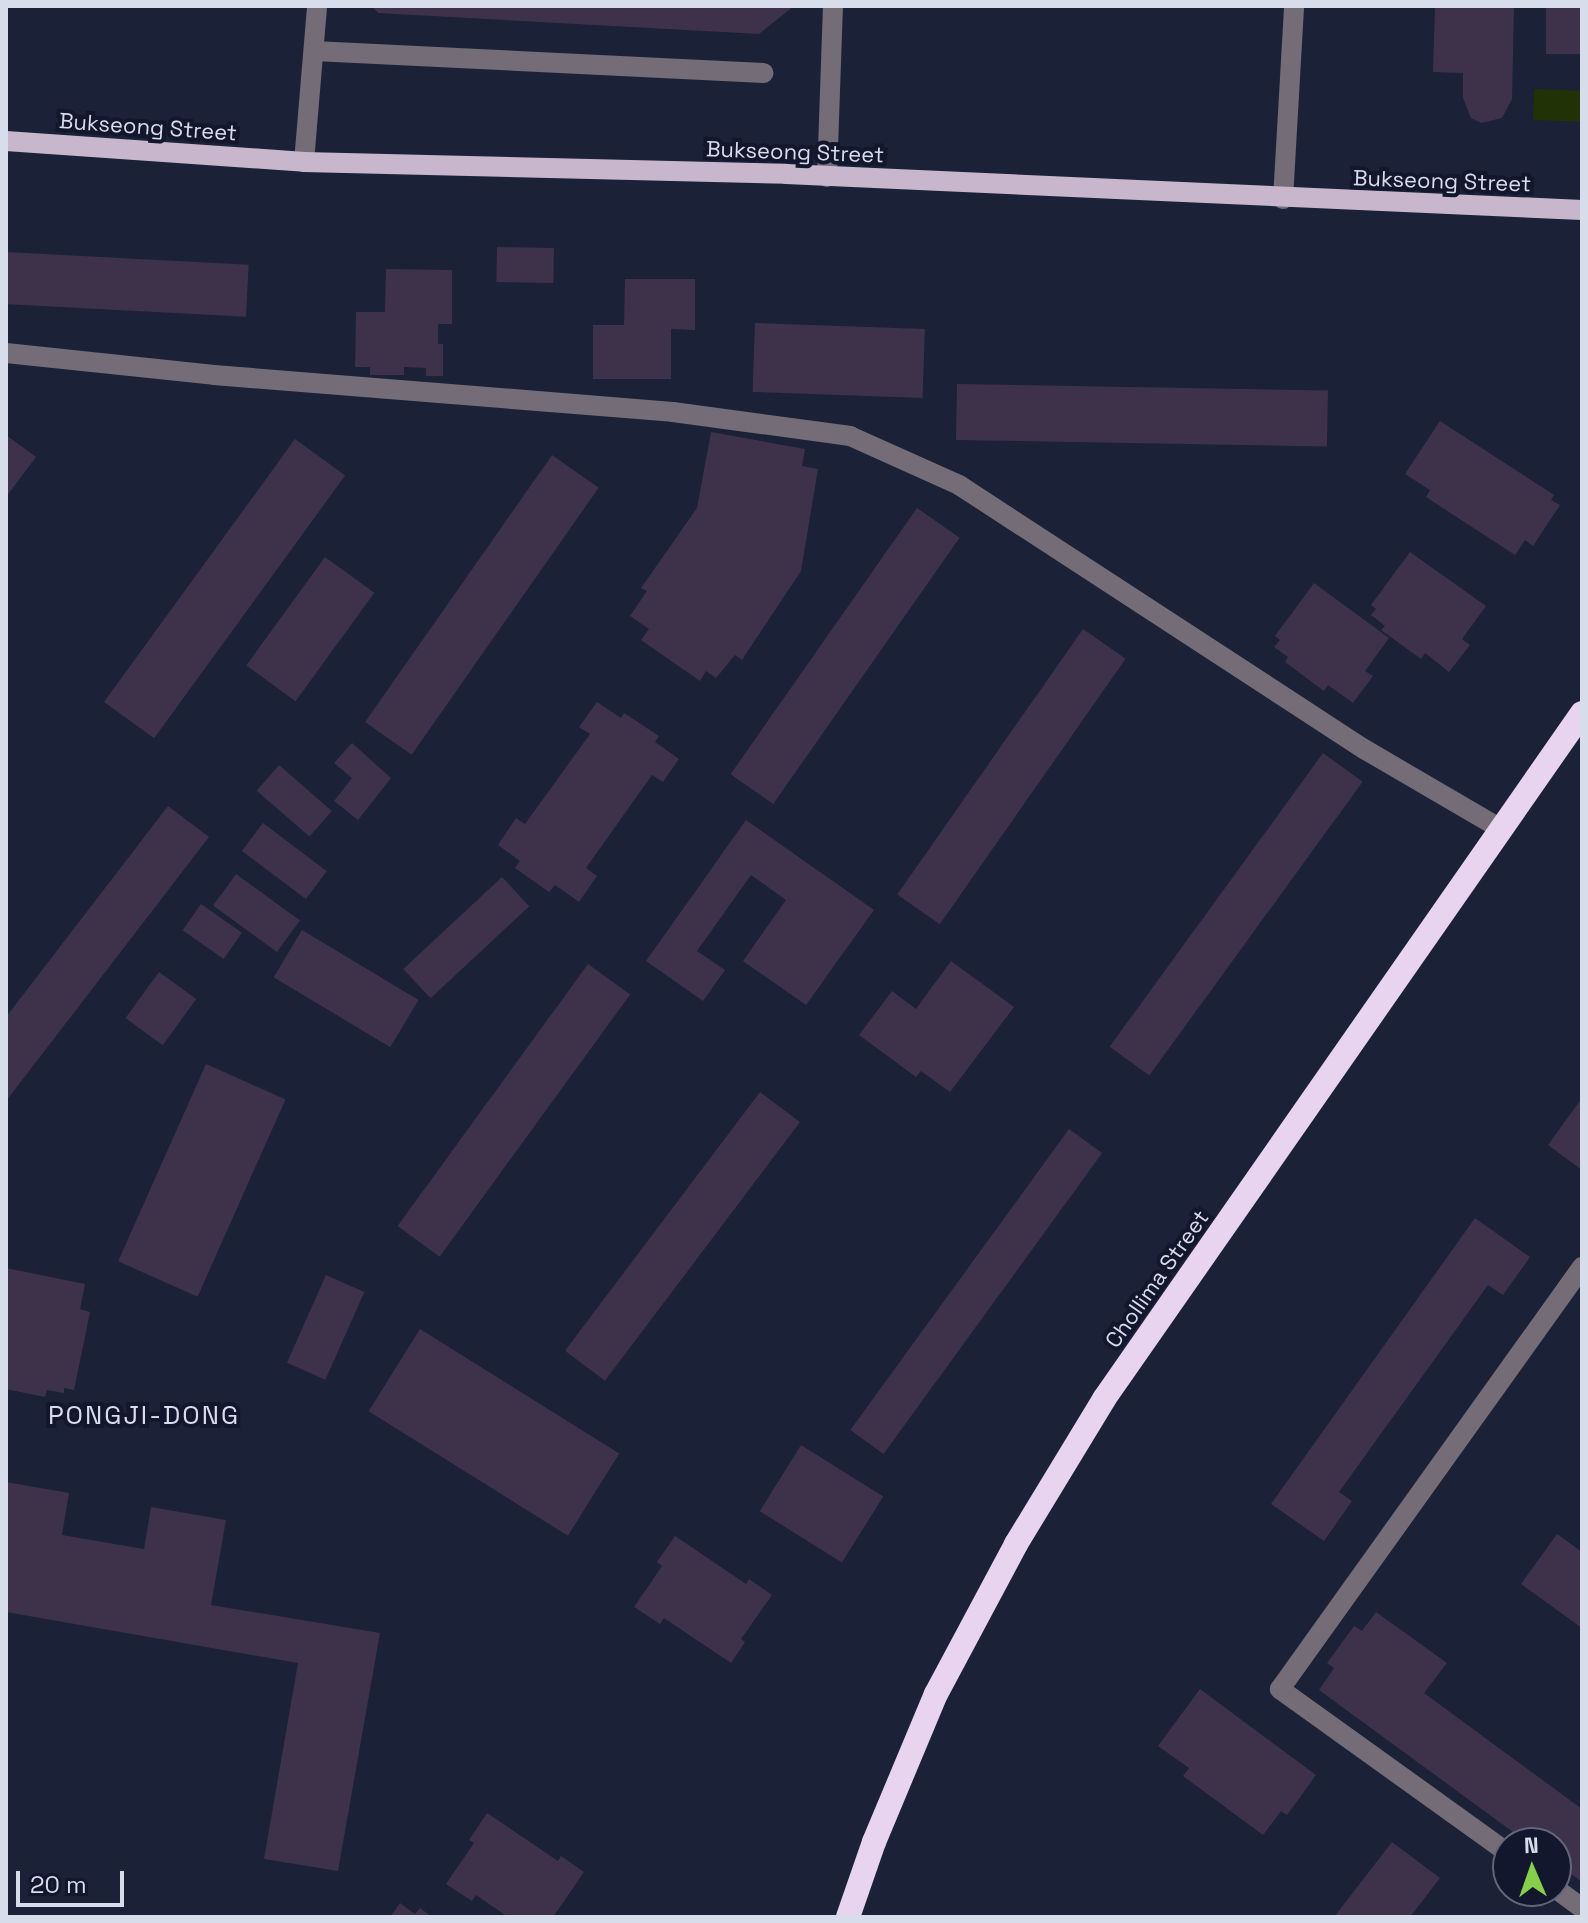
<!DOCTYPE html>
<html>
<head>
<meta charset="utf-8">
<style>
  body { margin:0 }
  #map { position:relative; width:1588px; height:1923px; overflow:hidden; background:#1b2137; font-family:"Space Grotesk",sans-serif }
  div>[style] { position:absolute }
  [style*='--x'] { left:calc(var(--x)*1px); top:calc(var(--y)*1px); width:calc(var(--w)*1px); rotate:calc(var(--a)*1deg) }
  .green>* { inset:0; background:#213206; transform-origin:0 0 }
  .building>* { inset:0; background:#3d324a; transform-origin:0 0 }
  .minor>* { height:20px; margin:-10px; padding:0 10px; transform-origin:10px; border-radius:10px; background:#746c77 }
  .major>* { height:20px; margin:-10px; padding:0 10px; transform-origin:10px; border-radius:10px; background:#c8b6cd }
  .highway>* { height:24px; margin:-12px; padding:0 12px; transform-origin:12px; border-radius:12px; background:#e9d4ef }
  span { translate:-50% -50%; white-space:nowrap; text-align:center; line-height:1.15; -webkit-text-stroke:8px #13172d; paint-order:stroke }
  .street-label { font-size:22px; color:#d8ddec }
  .quarter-label { font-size:26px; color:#d8ddec; letter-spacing:2px }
  .frame { position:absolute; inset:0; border:8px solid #d8ddec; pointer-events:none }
  .north { position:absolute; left:1492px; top:1827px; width:80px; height:80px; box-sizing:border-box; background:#13172d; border:2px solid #626679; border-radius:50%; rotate:358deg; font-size:22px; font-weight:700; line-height:32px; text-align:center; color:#d8ddec }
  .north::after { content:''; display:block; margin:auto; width:28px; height:36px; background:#85cf4c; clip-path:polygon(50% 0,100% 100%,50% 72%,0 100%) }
  .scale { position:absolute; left:16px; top:1871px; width:108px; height:36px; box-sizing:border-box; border:4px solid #d8ddec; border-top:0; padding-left:10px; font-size:24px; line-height:28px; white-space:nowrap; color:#d8ddec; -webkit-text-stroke:6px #13172d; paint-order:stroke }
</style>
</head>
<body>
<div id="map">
  <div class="green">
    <i style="left:1534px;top:89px;width:48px;height:31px;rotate:2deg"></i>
  </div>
  <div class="building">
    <i style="clip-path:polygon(372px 6px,794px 6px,759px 34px,378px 13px)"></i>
    <i style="clip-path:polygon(1435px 6px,1514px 6px,1512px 99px,1502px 118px,1481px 123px,1471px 118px,1463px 98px,1463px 73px,1433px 72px)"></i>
    <i style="left:1546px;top:6px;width:36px;height:48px"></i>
    <i style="left:497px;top:247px;width:57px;height:35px;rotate:1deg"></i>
    <i style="left:6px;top:252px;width:243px;height:52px;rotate:3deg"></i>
    <i style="clip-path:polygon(386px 269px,452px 270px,452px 324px,438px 324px,438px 344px,443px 344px,443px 376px,426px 376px,426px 368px,404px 367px,404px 375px,370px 375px,370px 367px,355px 367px,356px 312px,385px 312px)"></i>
    <i style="clip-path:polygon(625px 279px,695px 279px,695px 330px,671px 329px,671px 379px,593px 379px,593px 325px,624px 325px)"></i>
    <i style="left:755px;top:323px;width:170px;height:69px;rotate:2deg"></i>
    <i style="left:957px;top:384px;width:371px;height:56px;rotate:1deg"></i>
    <i style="clip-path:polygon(1440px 421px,1554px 495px,1551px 500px,1560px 505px,1533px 546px,1525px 540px,1515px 555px,1426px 497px,1430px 490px,1405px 474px)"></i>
    <i style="clip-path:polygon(711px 432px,805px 449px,802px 466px,818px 469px,801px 571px,742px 660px,735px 655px,716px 678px,706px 671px,700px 681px,641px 640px,649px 629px,630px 616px,647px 591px,641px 588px,697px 508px)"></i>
    <i style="clip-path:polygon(6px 435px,36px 457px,6px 497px)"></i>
    <i style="left:295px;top:439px;width:62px;height:325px;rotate:36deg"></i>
    <i style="left:552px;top:455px;width:57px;height:326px;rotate:35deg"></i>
    <i style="left:917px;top:508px;width:52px;height:325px;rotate:35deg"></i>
    <i style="clip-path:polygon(1410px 552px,1486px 606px,1462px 639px,1470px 645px,1449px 672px,1425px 653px,1421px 659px,1381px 630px,1385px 626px,1371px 615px,1376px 609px,1371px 605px)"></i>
    <i style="left:325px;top:557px;width:61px;height:134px;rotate:36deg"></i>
    <i style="clip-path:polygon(1314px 583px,1389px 638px,1365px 671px,1373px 676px,1353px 703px,1328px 685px,1324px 691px,1285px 662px,1288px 657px,1274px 647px,1280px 640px,1275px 636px)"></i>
    <i style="left:1083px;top:629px;width:52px;height:324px;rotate:35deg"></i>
    <i style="clip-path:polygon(597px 702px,621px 718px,624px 713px,659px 736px,655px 742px,679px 759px,663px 782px,652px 775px,586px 868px,597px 876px,579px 902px,555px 885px,549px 892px,515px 868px,520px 861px,498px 845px,516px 818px,525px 824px,590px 734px,579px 727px)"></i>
    <i style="clip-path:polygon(352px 743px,391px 778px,358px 820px,334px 801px,352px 778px,334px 763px)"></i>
    <i style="left:1323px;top:753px;width:49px;height:363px;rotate:36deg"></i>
    <i style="left:279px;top:765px;width:70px;height:34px;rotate:41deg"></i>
    <i style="clip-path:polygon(168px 806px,209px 837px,6px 1101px,6px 1017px)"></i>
    <i style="clip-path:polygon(746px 820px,874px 910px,806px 1005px,743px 961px,786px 900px,751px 875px,697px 951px,725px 970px,703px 1001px,646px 961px)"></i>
    <i style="left:263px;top:823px;width:80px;height:35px;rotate:37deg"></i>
    <i style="left:236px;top:874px;width:79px;height:39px;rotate:36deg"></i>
    <i style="left:502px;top:877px;width:40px;height:135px;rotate:47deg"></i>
    <i style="left:201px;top:904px;width:50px;height:32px;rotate:35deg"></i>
    <i style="left:302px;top:930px;width:136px;height:55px;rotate:31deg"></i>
    <i style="clip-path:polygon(951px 961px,1014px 1007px,950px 1092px,921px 1071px,916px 1077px,859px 1035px,892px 991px,916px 1009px)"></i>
    <i style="left:588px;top:964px;width:52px;height:324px;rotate:36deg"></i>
    <i style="left:159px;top:972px;width:46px;height:57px;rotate:36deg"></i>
    <i style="left:206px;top:1064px;width:87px;height:216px;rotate:24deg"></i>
    <i style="left:760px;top:1092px;width:50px;height:324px;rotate:37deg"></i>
    <i style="clip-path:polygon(1582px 1098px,1582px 1170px,1548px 1145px)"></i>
    <i style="left:1069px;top:1129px;width:41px;height:372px;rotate:36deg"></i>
    <i style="clip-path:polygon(1475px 1218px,1530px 1257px,1503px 1295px,1488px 1285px,1339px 1492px,1352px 1501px,1324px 1541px,1271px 1504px)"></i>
    <i style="clip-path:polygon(6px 1268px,85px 1284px,80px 1309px,90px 1312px,74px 1390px,64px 1388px,64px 1393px,47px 1390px,45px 1397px,6px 1389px)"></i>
    <i style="left:326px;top:1275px;width:42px;height:96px;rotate:24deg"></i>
    <i style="left:420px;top:1329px;width:235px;height:97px;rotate:32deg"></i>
    <i style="left:801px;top:1445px;width:97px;height:78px;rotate:32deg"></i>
    <i style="clip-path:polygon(6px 1482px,69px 1493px,62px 1535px,144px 1549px,151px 1507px,226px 1520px,211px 1605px,380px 1633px,338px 1871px,264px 1859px,298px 1663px,6px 1612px)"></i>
    <i style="clip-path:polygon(1557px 1534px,1582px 1552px,1582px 1628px,1521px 1584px)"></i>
    <i style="clip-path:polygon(675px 1536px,746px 1584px,749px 1579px,772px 1595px,741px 1639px,745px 1642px,731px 1663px,664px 1618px,660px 1624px,634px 1607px,662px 1566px,657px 1562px)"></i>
    <i style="clip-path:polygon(1376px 1612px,1447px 1663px,1424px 1693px,1582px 1809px,1582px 1882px,1556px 1863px,1556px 1843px,1528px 1843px,1319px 1690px,1334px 1668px,1327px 1663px,1354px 1626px,1362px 1631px)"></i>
    <i style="clip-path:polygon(1200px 1689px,1316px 1775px,1287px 1815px,1281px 1811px,1263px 1835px,1183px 1776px,1189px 1768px,1158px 1746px)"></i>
    <i style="clip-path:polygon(487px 1813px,558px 1861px,561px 1856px,584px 1872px,553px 1917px,508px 1917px,476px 1895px,472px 1901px,446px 1884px,474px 1843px,469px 1840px)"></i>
    <i style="clip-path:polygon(1392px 1842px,1440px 1878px,1410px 1917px,1334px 1917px)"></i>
    <i style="clip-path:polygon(400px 1903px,415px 1914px,420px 1908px,432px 1917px,390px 1917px)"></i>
  </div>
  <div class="minor">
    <i style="--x:314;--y:51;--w:450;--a:2.8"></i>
    <i style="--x:304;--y:162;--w:157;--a:-85.2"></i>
    <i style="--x:827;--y:177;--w:171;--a:-88"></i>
    <i style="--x:1283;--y:199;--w:193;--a:-86.7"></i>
    <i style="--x:6;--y:353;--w:209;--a:6"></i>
    <i style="--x:214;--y:375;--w:460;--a:4.6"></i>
    <i style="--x:673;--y:412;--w:179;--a:7.7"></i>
    <i style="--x:850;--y:436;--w:120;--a:24.2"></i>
    <i style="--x:959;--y:485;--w:483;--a:33.1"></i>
    <i style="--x:1364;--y:749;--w:156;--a:30.3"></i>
    <i style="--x:1508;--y:1853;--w:281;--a:-144.3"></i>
    <i style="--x:1280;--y:1689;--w:519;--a:-54.41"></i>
    <i style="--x:1556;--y:1889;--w:32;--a:36"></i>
  </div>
  <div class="major">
    <i style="--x:6;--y:141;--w:299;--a:4"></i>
    <i style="--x:304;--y:162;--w:482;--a:1.4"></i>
    <i style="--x:786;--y:174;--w:797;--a:2.59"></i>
  </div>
  <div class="highway">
    <i style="--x:848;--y:1917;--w:79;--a:-70.9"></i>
    <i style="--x:874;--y:1842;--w:160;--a:-67.3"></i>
    <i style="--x:936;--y:1694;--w:170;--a:-61.9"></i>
    <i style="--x:1016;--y:1544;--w:170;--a:-58.7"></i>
    <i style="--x:1104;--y:1399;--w:836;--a:-55.13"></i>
  </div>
  <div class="street-label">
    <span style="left:148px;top:127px;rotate:4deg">Bukseong Street</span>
    <span style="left:795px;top:152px;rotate:2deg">Bukseong Street</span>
    <span style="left:1442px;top:181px;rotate:2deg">Bukseong Street</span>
    <span style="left:1157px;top:1279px;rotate:-55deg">Chollima Street</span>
  </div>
  <div class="quarter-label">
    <span style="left:144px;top:1416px">PONGJI-DONG</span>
  </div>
  <div class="frame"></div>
  <div class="north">N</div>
  <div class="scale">20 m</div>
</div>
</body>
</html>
